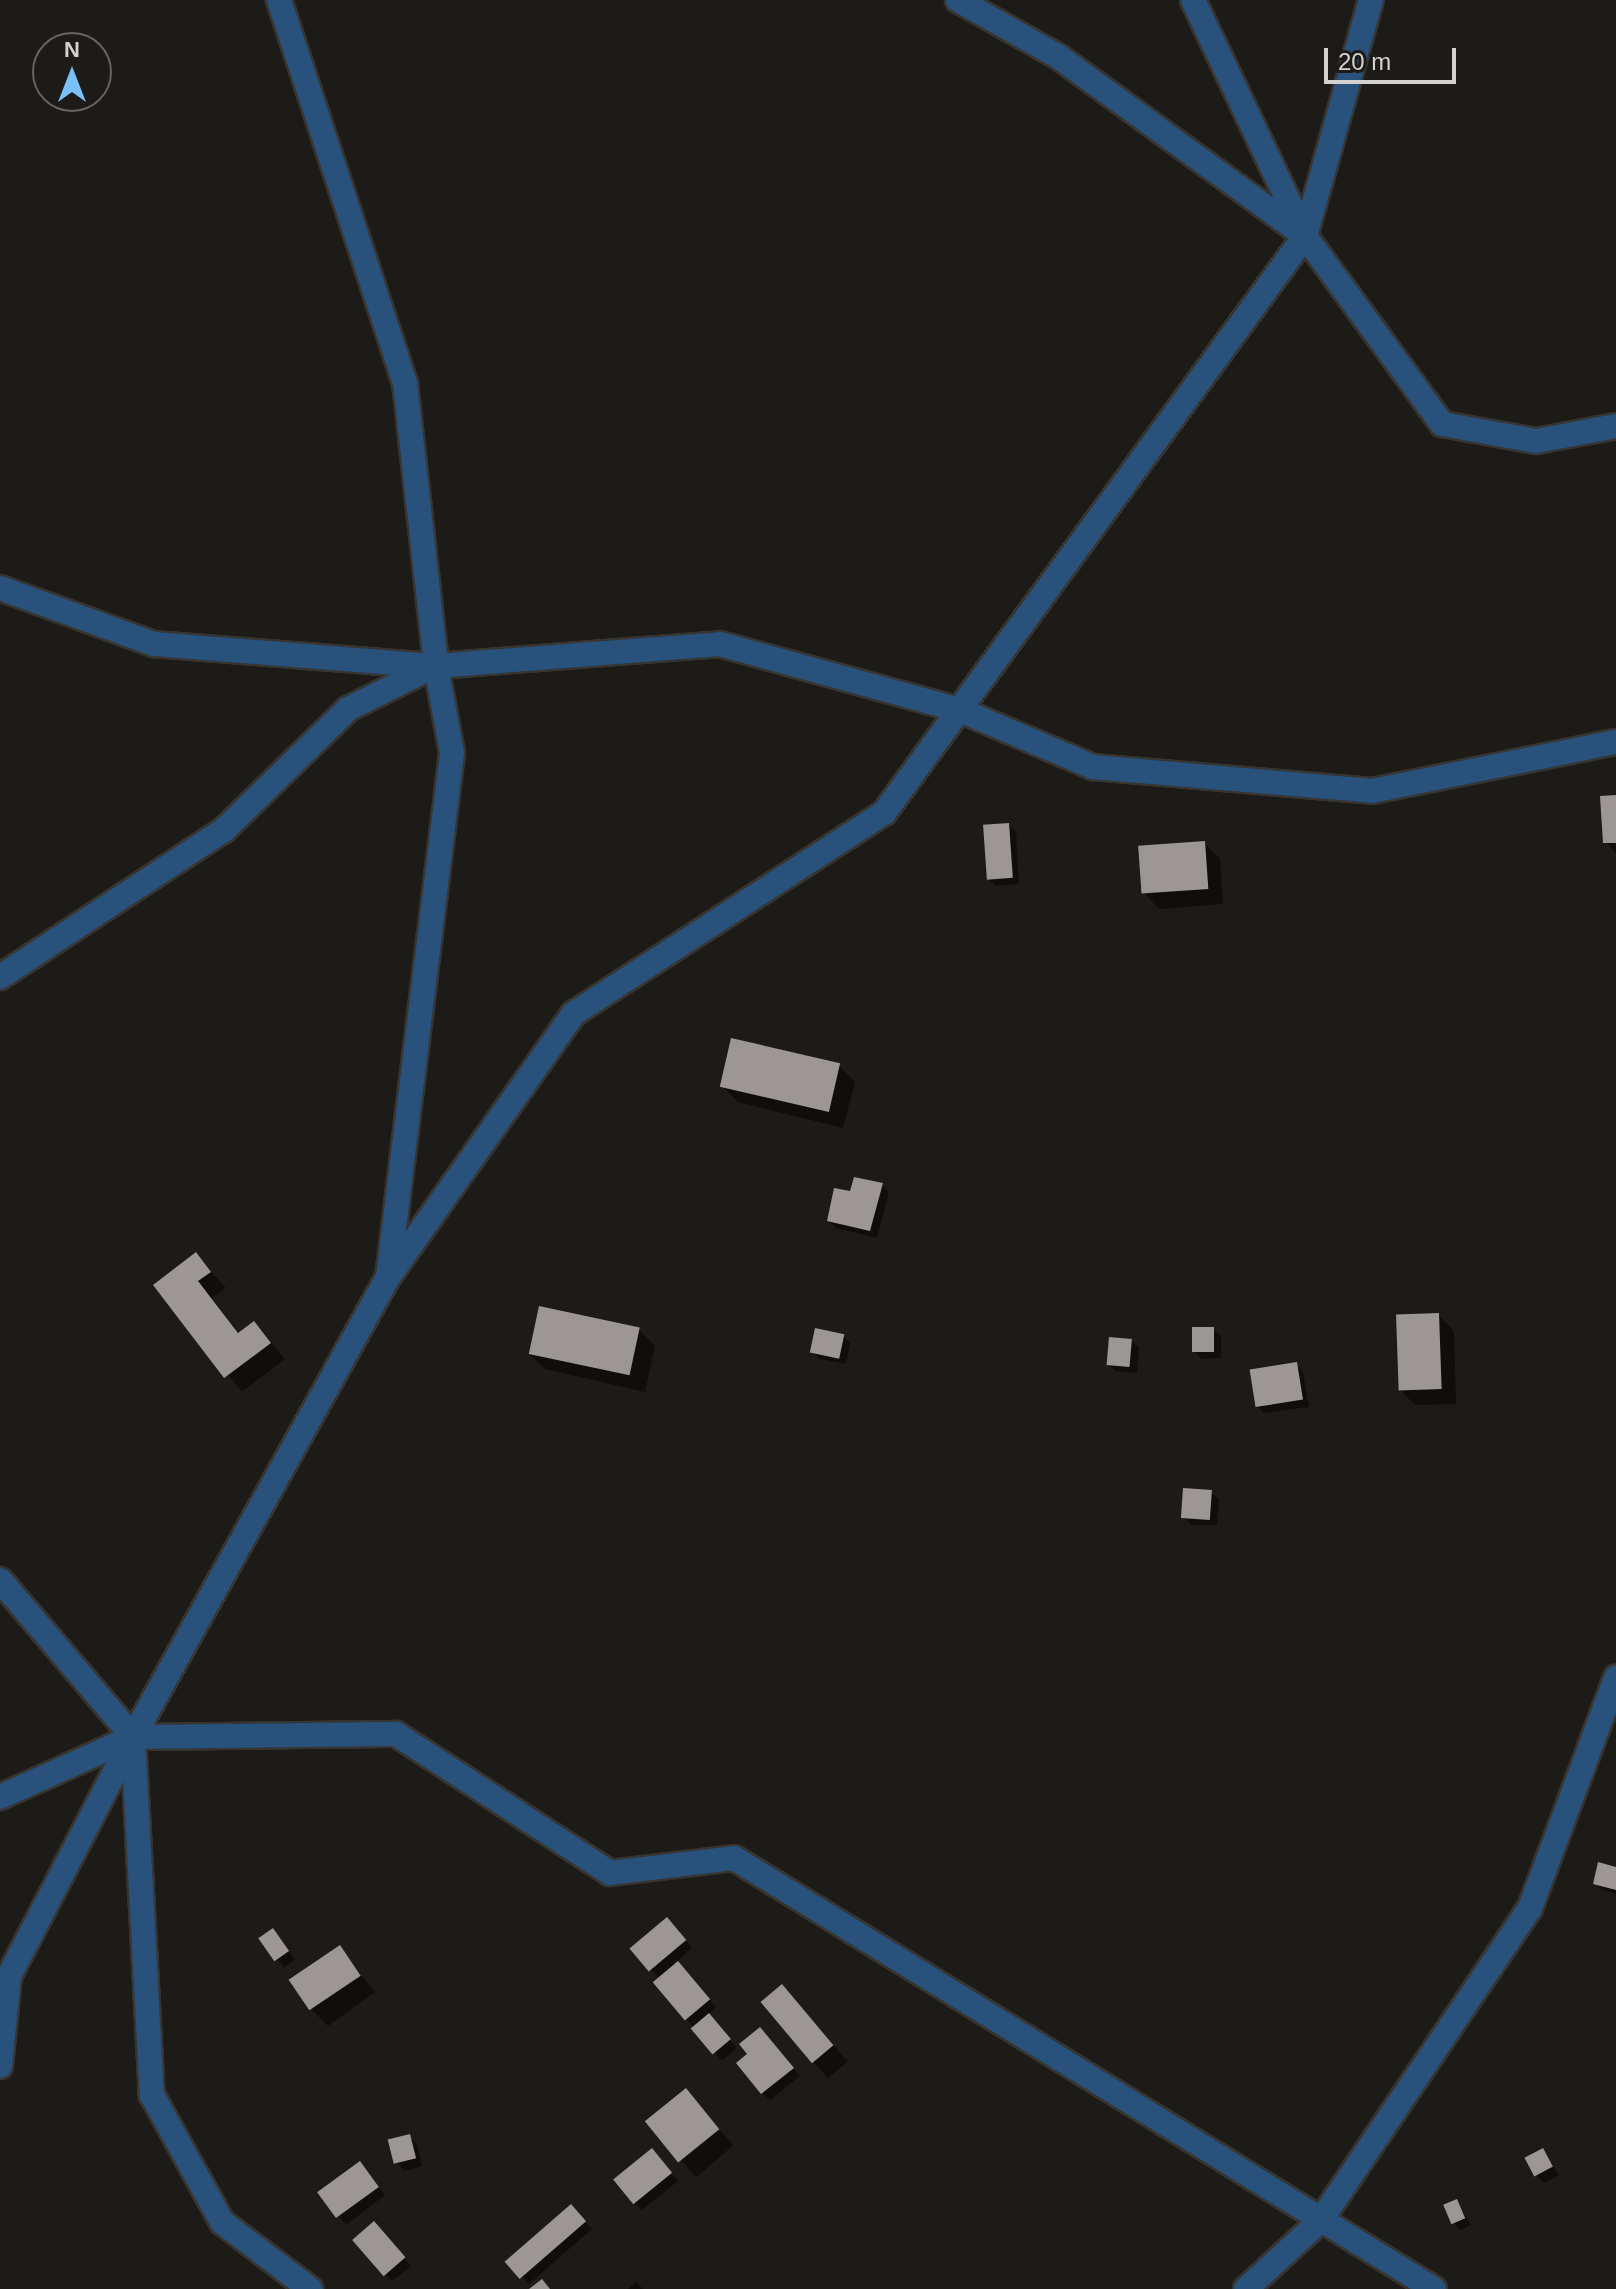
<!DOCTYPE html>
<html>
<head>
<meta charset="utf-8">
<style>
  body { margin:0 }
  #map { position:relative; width:1616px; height:2289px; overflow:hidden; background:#1d1b18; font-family:Arial,sans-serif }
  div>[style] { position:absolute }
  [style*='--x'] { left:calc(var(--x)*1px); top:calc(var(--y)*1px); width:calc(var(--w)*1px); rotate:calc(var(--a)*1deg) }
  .shadow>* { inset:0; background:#0007; transform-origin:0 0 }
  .building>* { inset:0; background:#9c9796; transform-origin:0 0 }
  .roads { filter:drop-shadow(2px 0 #373532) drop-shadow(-2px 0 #373532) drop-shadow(0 2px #373532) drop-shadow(0 -2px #373532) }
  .minor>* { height:24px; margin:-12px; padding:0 12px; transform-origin:12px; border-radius:12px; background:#28517b }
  span { translate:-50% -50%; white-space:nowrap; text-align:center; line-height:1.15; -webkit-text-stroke:8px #1d1b18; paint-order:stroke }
  .north { position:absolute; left:32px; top:32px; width:80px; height:80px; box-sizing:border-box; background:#1d1b18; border:2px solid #666462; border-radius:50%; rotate:0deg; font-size:22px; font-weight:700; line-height:32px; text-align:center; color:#d4d2d0 }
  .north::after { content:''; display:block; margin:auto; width:28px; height:36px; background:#79bff8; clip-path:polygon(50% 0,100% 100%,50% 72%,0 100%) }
  .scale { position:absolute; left:1324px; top:48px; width:132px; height:36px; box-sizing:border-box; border:4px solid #d4d2d0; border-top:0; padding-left:10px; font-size:24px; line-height:28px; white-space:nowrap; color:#d4d2d0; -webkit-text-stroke:6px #1d1b18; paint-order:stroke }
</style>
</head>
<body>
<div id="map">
  <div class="shadow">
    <i style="clip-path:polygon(1616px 797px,1616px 853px,1605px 842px)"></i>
    <i style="clip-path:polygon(1009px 825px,1016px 832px,1019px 884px,996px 886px,988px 879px)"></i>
    <i style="clip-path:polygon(1204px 843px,1220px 859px,1223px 904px,1159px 909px,1144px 893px)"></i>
    <i style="clip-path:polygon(839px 1066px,855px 1082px,843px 1128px,738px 1102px,722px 1086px)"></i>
    <i style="clip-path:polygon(882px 1185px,889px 1192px,877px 1238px,836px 1228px,829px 1221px)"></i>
    <i style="clip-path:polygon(196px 1255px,226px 1288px,212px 1298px,240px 1334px,254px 1323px,285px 1359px,242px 1392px,156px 1285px)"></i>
    <i style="clip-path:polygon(1439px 1315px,1454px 1331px,1456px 1404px,1415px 1405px,1399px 1389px)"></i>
    <i style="clip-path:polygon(1213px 1329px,1221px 1336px,1221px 1358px,1202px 1359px,1194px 1351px)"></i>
    <i style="clip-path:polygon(639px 1330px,655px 1346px,645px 1392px,545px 1369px,529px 1354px)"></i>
    <i style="clip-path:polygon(843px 1336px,850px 1343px,846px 1364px,819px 1359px,812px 1351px)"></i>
    <i style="clip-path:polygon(1132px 1341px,1139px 1348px,1137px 1373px,1116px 1371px,1108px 1364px)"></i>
    <i style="clip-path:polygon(1296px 1364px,1303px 1372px,1309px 1407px,1264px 1413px,1257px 1406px)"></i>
    <i style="clip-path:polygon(1211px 1492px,1219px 1499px,1217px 1525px,1191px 1525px,1184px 1517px)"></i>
    <i style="clip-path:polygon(1616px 1869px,1616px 1894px,1603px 1890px,1595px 1883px)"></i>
    <i style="clip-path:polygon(674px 1926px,692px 1948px,676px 1962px,716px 2007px,708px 2015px,737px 2048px,722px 2061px,656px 1983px,660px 1979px,632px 1948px)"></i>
    <i style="left:273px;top:1931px;width:36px;height:14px;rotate:52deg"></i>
    <i style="clip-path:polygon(339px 1948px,375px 1992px,328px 2026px,312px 2010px)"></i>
    <i style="left:782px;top:1986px;width:100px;height:26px;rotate:49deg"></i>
    <i style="clip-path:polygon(767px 2037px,800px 2076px,770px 2100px,762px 2093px,749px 2054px)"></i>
    <i style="left:686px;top:2091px;width:72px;height:49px;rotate:49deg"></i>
    <i style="clip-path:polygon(409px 2137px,417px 2144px,422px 2166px,405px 2171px,397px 2163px)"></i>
    <i style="clip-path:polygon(1543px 2151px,1559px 2175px,1544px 2183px,1537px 2176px)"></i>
    <i style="clip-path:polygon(659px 2158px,678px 2181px,642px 2210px,634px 2202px)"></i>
    <i style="clip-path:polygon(367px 2171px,385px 2195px,346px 2225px,321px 2194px)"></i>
    <i style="clip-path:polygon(1457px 2201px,1471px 2225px,1460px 2230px,1453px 2222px)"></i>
    <i style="clip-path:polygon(578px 2214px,592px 2229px,529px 2284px,508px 2262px)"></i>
    <i style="clip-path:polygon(381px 2231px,411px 2266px,392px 2281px,355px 2240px)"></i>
    <i style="clip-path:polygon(636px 2282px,643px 2289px,628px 2289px)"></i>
  </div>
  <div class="building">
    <i style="clip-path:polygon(1616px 795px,1616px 843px,1603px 843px,1600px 796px)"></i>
    <i style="left:1009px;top:823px;width:55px;height:26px;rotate:86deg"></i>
    <i style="left:1205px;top:841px;width:48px;height:67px;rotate:86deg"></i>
    <i style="left:731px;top:1038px;width:112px;height:50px;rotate:13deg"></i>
    <i style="clip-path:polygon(854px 1177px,883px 1183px,870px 1231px,827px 1221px,834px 1188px,850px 1191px)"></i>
    <i style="clip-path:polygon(196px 1252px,211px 1272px,198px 1281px,238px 1333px,254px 1321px,271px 1343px,224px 1378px,153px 1285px)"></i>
    <i style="left:539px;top:1306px;width:103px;height:49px;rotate:12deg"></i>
    <i style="left:1439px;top:1313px;width:76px;height:43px;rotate:88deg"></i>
    <i style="left:1192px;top:1327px;width:22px;height:25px"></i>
    <i style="left:815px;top:1328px;width:30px;height:25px;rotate:12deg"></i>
    <i style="left:1109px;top:1337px;width:23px;height:28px;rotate:5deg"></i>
    <i style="left:1297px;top:1362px;width:38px;height:48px;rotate:81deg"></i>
    <i style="left:1183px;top:1488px;width:29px;height:30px;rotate:4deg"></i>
    <i style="clip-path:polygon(1598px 1862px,1616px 1867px,1616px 1890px,1593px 1884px)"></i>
    <i style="left:667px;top:1917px;width:30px;height:49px;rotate:50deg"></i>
    <i style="left:273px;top:1928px;width:28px;height:18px;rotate:55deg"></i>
    <i style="left:340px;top:1945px;width:37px;height:62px;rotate:56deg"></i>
    <i style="left:678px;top:1961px;width:50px;height:33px;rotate:50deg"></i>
    <i style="left:782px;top:1984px;width:80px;height:28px;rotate:50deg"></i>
    <i style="left:709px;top:2013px;width:34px;height:24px;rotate:50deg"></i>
    <i style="clip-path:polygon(760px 2027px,794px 2068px,761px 2094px,736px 2063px,747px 2054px,739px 2044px)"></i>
    <i style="left:686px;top:2088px;width:53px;height:53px;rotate:51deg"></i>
    <i style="left:410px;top:2134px;width:25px;height:23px;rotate:76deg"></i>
    <i style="left:652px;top:2148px;width:32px;height:50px;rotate:51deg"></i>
    <i style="left:1543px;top:2148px;width:21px;height:21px;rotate:62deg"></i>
    <i style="left:360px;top:2161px;width:32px;height:53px;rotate:54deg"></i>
    <i style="left:1457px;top:2199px;width:21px;height:15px;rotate:67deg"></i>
    <i style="left:571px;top:2204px;width:23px;height:88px;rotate:49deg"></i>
    <i style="left:374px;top:2221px;width:48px;height:29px;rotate:49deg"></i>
    <i style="clip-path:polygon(542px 2279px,550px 2289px,529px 2289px)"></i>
  </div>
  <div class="roads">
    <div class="minor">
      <i style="--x:279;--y:0;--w:403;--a:71.8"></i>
      <i style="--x:405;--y:383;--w:285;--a:83.7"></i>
      <i style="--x:436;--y:666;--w:88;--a:79.6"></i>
      <i style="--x:452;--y:753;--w:528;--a:96.96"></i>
      <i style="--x:958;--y:0;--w:116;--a:29.4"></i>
      <i style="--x:1059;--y:57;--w:304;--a:36"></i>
      <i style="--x:1305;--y:236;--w:233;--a:53.9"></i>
      <i style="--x:1442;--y:424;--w:96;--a:10.3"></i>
      <i style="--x:1536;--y:441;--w:81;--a:-10.6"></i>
      <i style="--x:1305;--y:236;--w:245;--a:-74.4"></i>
      <i style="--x:0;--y:588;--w:164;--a:20"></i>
      <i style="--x:154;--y:644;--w:283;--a:4.5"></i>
      <i style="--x:436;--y:666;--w:285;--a:-4.4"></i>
      <i style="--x:720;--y:644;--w:249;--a:15.4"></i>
      <i style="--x:960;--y:710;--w:145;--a:23.2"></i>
      <i style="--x:1093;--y:767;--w:280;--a:4.9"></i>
      <i style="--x:1372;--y:791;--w:249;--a:-11.4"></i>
      <i style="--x:0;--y:977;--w:268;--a:-33.3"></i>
      <i style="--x:224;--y:830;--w:173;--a:-44.3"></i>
      <i style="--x:348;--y:709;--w:96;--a:-26.6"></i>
      <i style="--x:0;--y:1580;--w:206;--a:49.7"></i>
      <i style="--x:133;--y:1737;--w:263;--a:-0.7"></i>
      <i style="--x:396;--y:1734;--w:255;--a:33"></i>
      <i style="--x:610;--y:1873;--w:125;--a:-6.9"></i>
      <i style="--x:734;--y:1858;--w:822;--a:31.62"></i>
      <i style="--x:0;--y:1797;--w:146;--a:-24.3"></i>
      <i style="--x:133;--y:1737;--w:359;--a:87"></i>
      <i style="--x:152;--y:2095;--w:145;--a:61.1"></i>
      <i style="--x:222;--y:2222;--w:111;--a:37.3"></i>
      <i style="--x:0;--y:2066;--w:90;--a:-84.3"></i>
      <i style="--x:9;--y:1976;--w:269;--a:-62.6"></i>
      <i style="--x:133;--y:1737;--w:524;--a:-60.99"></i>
      <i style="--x:387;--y:1279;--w:324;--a:-54.9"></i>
      <i style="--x:573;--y:1014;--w:370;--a:-32.9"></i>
      <i style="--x:884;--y:813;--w:714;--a:-53.88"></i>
      <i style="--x:1305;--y:236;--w:261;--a:-115.4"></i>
      <i style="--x:1246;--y:2289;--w:102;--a:-42.6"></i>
      <i style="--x:1321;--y:2220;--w:376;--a:-56.2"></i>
      <i style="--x:1530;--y:1908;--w:246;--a:-69.5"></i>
    </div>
  </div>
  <div class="north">N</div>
  <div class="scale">20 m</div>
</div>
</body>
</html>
